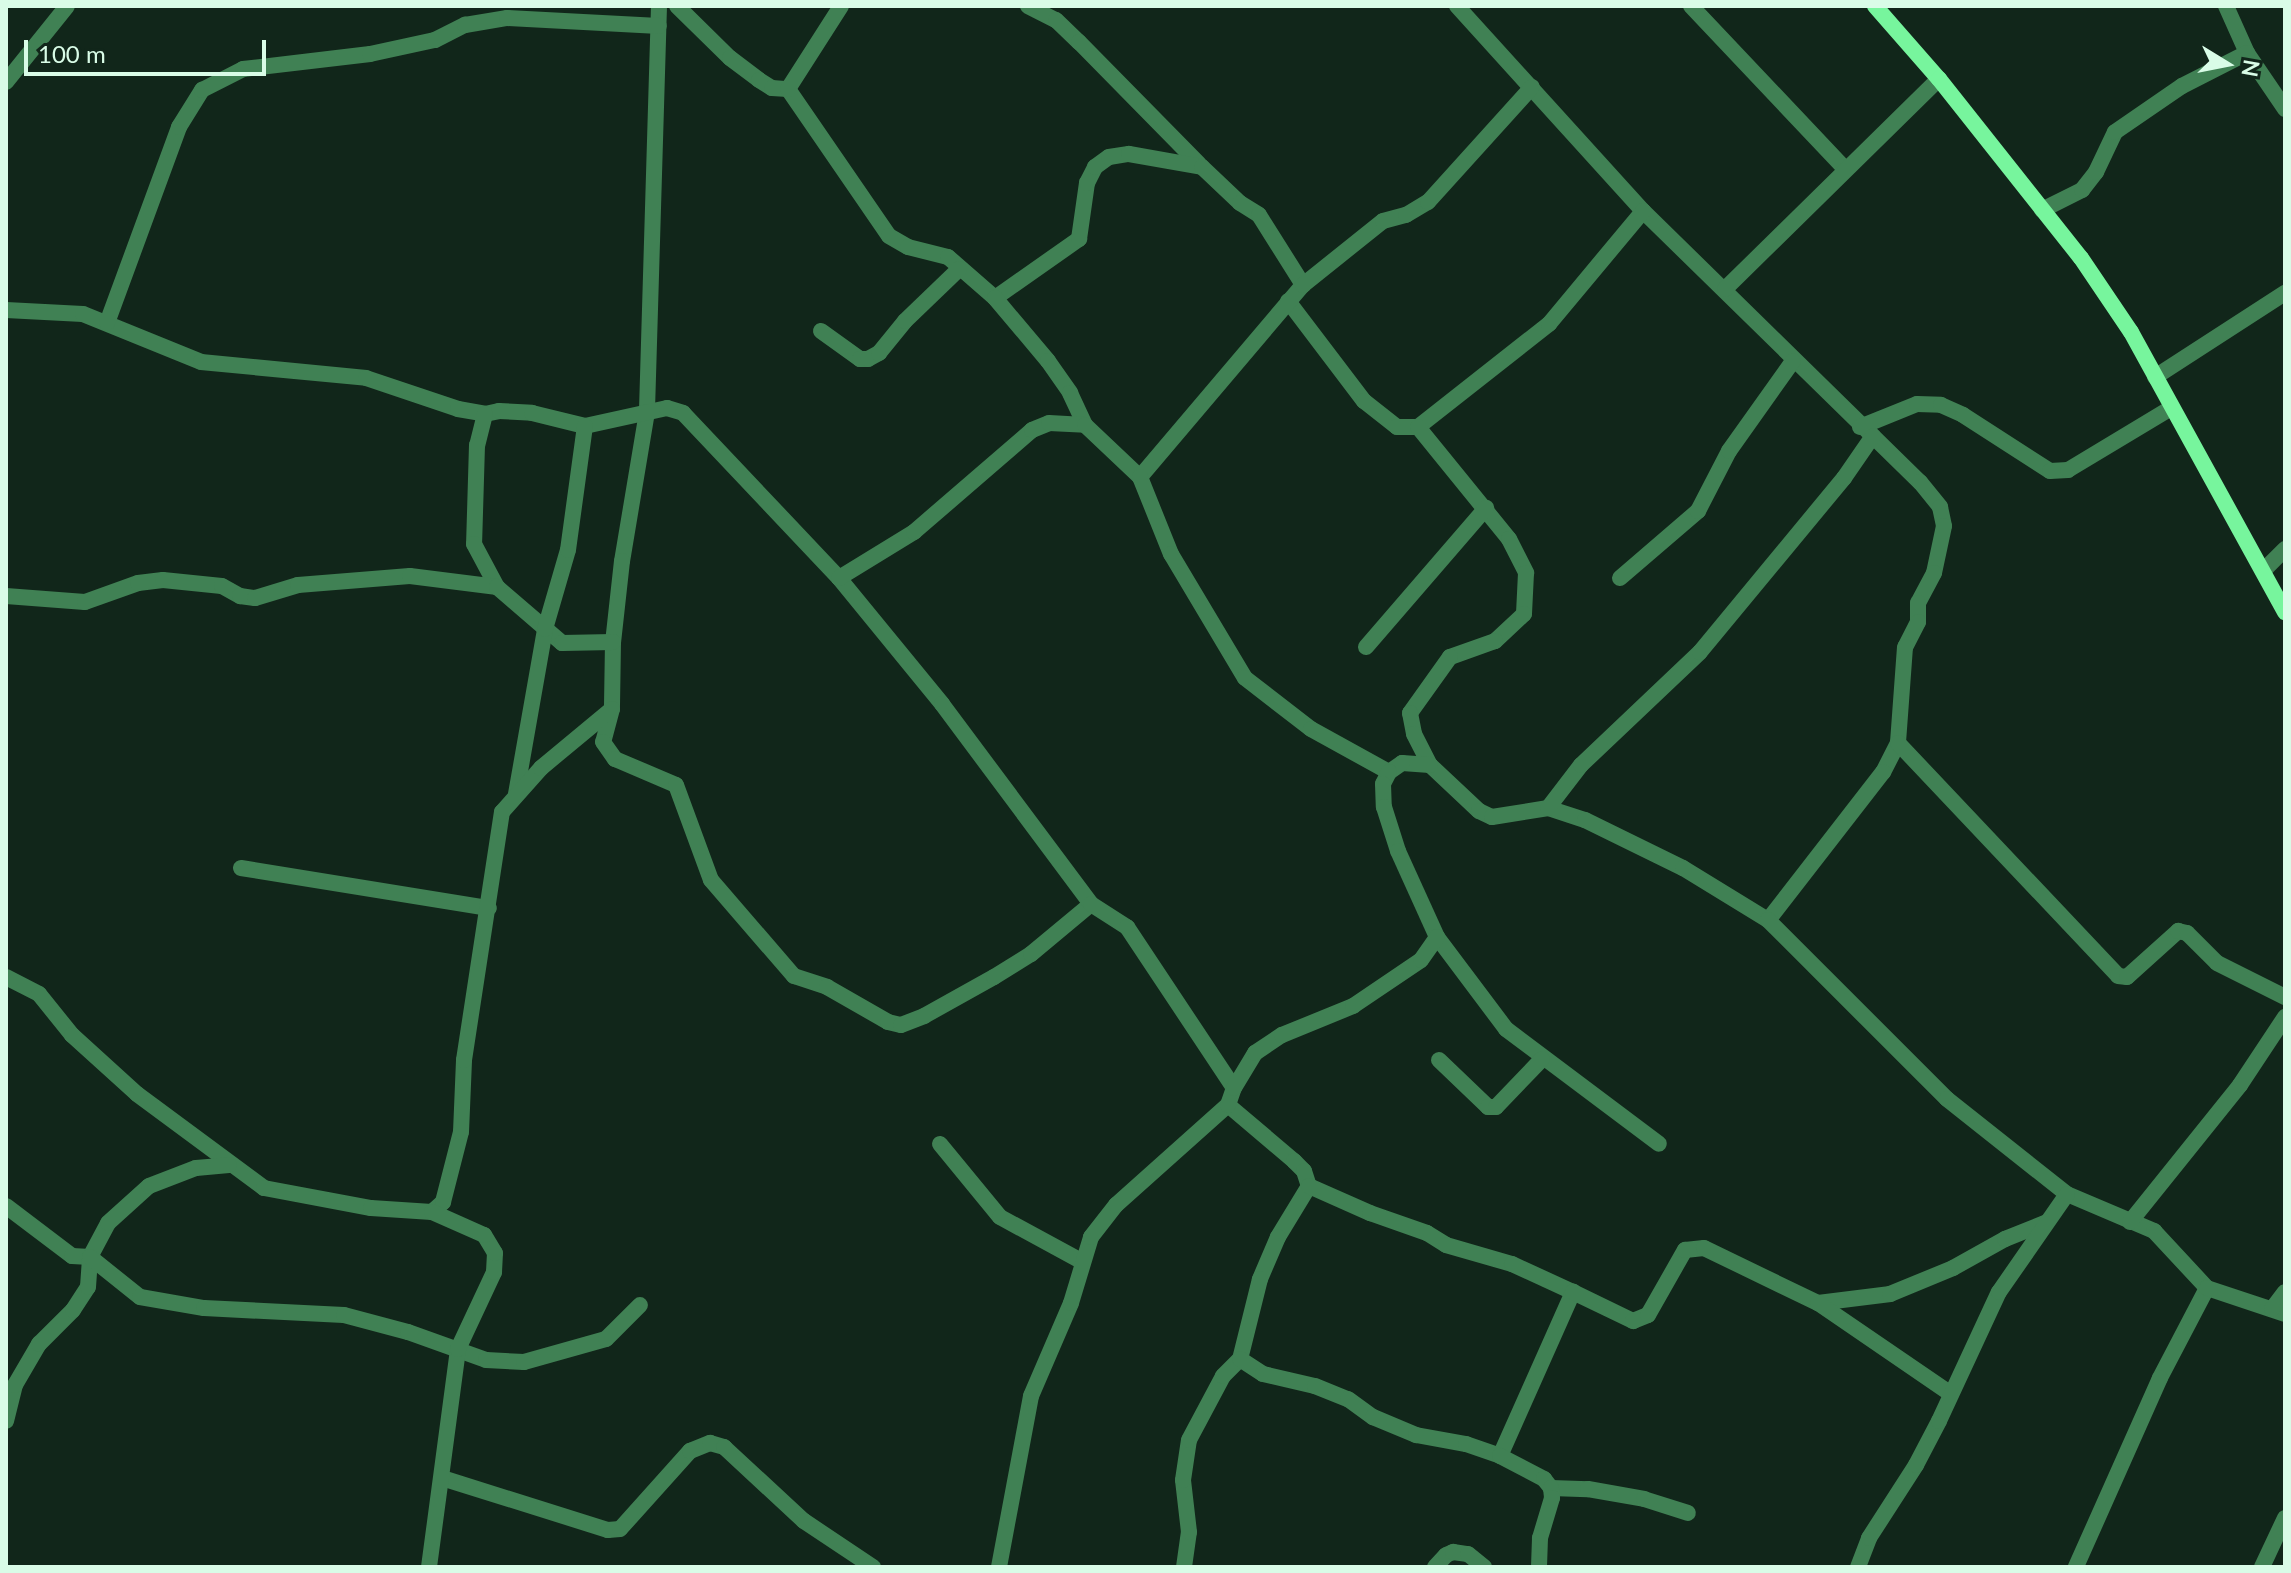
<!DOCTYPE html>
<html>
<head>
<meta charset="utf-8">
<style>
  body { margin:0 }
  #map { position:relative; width:2291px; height:1573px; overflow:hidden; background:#11261a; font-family:Lato,sans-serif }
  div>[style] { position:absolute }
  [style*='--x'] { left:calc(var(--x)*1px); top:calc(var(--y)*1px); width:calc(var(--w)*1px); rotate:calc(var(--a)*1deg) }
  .street>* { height:16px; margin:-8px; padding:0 8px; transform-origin:8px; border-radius:8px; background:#408154 }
  .secondary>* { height:16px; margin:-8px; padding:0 8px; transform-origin:8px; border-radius:8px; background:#77f59d }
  span { translate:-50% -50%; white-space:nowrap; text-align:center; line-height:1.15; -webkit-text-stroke:8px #11261a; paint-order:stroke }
  .frame { position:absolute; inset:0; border:8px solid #d9fce7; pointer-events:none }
  .north { position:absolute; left:2187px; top:24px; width:80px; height:80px; -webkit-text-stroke:6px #11261a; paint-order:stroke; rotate:100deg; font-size:22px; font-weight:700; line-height:32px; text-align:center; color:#d9fce7 }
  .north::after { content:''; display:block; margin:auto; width:28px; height:36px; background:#d9fce7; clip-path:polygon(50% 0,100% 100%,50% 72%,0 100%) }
  .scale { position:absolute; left:24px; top:40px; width:242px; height:36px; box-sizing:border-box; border:4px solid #d9fce7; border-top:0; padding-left:10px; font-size:24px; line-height:28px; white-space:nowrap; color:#d9fce7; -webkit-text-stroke:6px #11261a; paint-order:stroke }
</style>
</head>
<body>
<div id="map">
  <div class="street">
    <i style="--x:659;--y:6;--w:406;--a:91.7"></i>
    <i style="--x:647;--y:412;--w:151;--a:99.5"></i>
    <i style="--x:622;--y:561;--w:81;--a:96.3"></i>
    <i style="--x:613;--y:642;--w:67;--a:90.9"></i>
    <i style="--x:612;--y:709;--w:34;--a:105"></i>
    <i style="--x:603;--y:742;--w:21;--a:55"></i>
    <i style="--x:615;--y:759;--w:66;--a:23.1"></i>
    <i style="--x:676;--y:785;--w:101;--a:69.8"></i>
    <i style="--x:711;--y:880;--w:127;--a:49.2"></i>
    <i style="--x:794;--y:976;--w:35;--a:18"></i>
    <i style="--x:827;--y:987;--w:70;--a:29.8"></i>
    <i style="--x:888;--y:1022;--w:13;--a:13"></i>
    <i style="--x:901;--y:1025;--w:25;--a:-21"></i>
    <i style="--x:924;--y:1016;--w:80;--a:-29.1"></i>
    <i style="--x:994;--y:977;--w:44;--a:-31.9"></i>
    <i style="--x:1031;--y:954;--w:78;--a:-39.8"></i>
    <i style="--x:677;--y:6;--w:74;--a:44.5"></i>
    <i style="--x:730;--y:58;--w:36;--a:37"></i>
    <i style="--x:759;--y:80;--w:15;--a:32"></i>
    <i style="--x:772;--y:88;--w:16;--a:4"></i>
    <i style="--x:1028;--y:6;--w:31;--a:27"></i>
    <i style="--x:1056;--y:20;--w:32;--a:44"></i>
    <i style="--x:1079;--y:42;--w:171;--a:45.5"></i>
    <i style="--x:1457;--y:6;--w:277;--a:47.8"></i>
    <i style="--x:1643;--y:211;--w:388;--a:44.4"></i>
    <i style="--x:1920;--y:482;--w:32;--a:51"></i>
    <i style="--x:1940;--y:507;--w:19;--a:78"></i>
    <i style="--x:1944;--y:526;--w:48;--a:102"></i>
    <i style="--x:1934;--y:573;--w:34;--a:118"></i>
    <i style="--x:1918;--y:603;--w:19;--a:90"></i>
    <i style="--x:1918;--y:622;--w:28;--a:117"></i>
    <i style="--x:1905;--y:647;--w:96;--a:94.2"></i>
    <i style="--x:1898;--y:743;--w:33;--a:117"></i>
    <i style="--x:1883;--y:772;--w:187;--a:127.8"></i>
    <i style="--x:1691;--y:6;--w:224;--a:46.6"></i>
    <i style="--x:2226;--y:6;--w:51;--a:65.9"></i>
    <i style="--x:2247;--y:53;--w:68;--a:55.8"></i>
    <i style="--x:6;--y:82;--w:97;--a:-51.2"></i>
    <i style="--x:788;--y:89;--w:178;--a:55.5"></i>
    <i style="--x:889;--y:236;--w:22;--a:30"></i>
    <i style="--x:908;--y:247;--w:41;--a:14"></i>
    <i style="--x:948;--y:257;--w:62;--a:41.1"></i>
    <i style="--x:995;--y:298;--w:103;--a:-35.1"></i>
    <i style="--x:1079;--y:239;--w:57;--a:-81.9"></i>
    <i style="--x:1087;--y:183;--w:18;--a:-63"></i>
    <i style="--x:1095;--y:167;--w:17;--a:-36"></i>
    <i style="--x:1109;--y:157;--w:20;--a:-9"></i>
    <i style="--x:1129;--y:154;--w:74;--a:10.1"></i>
    <i style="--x:1202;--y:167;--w:52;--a:43.5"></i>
    <i style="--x:1240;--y:203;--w:22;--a:32"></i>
    <i style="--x:1259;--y:215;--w:83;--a:57.8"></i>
    <i style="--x:788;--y:89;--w:98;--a:-57.4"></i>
    <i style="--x:2042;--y:210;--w:45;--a:-26.6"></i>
    <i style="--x:2082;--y:190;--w:23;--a:-52"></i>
    <i style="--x:2096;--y:172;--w:44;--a:-64.6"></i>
    <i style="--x:2115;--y:132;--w:81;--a:-34.5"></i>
    <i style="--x:2182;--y:86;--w:73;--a:-26.9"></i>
    <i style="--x:1725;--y:289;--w:300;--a:-44.5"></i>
    <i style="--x:995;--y:298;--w:82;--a:49.9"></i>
    <i style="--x:1048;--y:361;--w:39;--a:55"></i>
    <i style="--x:1070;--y:393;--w:35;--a:65"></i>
    <i style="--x:1288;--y:301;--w:126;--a:52.8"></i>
    <i style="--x:1364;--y:401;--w:42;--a:38.2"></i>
    <i style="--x:1397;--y:427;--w:21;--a:0"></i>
    <i style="--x:1418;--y:427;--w:167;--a:-38.2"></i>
    <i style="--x:1549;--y:324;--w:147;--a:-50.2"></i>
    <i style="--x:6;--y:310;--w:77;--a:3"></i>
    <i style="--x:83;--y:314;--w:127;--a:22.1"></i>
    <i style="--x:201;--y:362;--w:166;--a:5.5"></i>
    <i style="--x:366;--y:378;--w:97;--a:18.6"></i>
    <i style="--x:458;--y:409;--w:27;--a:10"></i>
    <i style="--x:485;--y:414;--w:14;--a:-12"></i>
    <i style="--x:499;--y:411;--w:33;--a:3"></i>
    <i style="--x:532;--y:413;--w:55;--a:13.8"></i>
    <i style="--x:585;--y:426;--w:84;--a:-12.4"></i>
    <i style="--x:667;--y:408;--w:17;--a:17"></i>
    <i style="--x:683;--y:413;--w:227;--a:46.6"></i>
    <i style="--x:839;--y:578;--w:163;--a:50.7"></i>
    <i style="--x:942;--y:704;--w:249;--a:53.3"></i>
    <i style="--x:1091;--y:904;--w:43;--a:32.6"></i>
    <i style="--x:1127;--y:927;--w:193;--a:56.4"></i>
    <i style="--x:107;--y:323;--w:209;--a:-69.8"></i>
    <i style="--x:179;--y:127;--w:44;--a:-58.1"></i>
    <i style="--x:202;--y:90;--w:46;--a:-27.1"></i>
    <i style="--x:243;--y:69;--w:128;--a:-6.7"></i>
    <i style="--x:370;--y:54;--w:66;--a:-12.2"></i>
    <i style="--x:435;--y:40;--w:34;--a:-27"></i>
    <i style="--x:465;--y:25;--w:43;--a:-9.5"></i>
    <i style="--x:507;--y:18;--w:152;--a:3"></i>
    <i style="--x:821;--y:331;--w:48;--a:35.7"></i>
    <i style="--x:860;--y:359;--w:8;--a:0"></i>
    <i style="--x:868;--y:359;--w:13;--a:-29"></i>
    <i style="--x:879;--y:353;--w:41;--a:-50.9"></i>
    <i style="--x:905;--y:321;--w:75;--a:-43.9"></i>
    <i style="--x:2155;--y:377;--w:155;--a:-32.9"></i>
    <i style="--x:485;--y:414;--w:32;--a:104"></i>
    <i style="--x:477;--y:445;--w:99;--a:91.7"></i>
    <i style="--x:474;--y:544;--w:49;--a:61.9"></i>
    <i style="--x:1418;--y:427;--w:144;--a:50.9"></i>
    <i style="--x:1509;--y:539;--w:38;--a:63"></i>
    <i style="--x:1526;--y:573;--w:41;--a:92.8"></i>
    <i style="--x:1524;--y:614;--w:40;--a:137"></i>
    <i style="--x:1495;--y:641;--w:48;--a:160.4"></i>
    <i style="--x:1450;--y:657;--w:69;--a:125.5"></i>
    <i style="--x:1410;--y:713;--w:21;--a:79"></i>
    <i style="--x:1414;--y:734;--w:35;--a:63"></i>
    <i style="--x:1430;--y:765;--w:67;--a:43.2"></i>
    <i style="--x:1479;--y:811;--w:14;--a:25"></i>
    <i style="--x:1492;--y:817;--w:57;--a:-9.1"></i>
    <i style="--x:1548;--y:808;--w:39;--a:18"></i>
    <i style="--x:1585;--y:820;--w:109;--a:26.1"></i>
    <i style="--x:1683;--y:868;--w:100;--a:31.5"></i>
    <i style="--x:1768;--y:920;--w:253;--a:45"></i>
    <i style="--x:1947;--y:1099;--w:153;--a:38.4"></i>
    <i style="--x:2067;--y:1194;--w:95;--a:23"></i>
    <i style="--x:2154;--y:1231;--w:78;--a:47.1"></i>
    <i style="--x:2207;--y:1288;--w:102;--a:117.6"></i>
    <i style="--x:2160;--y:1378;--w:207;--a:114"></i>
    <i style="--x:1860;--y:427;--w:61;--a:-22"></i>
    <i style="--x:1917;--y:404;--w:24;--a:2"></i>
    <i style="--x:1941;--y:405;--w:24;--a:24"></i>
    <i style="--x:1963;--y:415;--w:103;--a:32.8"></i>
    <i style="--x:2050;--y:471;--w:18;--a:-3"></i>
    <i style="--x:2068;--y:470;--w:120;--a:-31"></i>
    <i style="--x:1140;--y:477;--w:252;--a:-49.7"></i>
    <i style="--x:1303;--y:285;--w:102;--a:-38.7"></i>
    <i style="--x:1383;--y:221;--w:24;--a:-15"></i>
    <i style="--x:1406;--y:215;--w:26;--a:-31"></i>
    <i style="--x:1428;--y:202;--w:155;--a:-47.9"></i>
    <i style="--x:2263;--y:571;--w:31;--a:-45"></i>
    <i style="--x:839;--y:578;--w:88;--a:-31.5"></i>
    <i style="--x:914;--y:532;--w:156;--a:-40.8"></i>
    <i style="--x:1032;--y:430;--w:18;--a:-22"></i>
    <i style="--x:1049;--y:423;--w:36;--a:3"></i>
    <i style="--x:1085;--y:425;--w:76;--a:43.4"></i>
    <i style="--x:1140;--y:477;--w:83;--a:68.1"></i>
    <i style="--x:1171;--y:554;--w:144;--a:59.2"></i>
    <i style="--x:1245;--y:678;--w:83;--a:37.7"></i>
    <i style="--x:1311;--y:729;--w:89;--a:28.9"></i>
    <i style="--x:1620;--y:578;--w:103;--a:-40.7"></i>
    <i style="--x:1698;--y:511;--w:68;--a:-62.7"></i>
    <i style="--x:1729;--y:451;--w:110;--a:-54.6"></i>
    <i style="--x:6;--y:596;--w:79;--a:4.3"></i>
    <i style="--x:85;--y:602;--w:56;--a:-19.7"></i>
    <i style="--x:138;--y:583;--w:25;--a:-7"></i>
    <i style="--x:163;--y:580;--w:59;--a:5.8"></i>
    <i style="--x:222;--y:586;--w:21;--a:29"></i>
    <i style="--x:240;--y:596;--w:15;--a:8"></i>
    <i style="--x:255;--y:598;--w:45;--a:-16.8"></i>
    <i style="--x:298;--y:585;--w:112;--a:-4.6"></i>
    <i style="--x:410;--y:576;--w:88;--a:7.2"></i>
    <i style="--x:497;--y:587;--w:86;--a:40.7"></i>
    <i style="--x:562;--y:643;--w:51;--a:-1.1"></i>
    <i style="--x:1366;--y:647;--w:184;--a:-49.2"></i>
    <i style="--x:1898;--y:743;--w:320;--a:46.6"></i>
    <i style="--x:2118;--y:976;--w:9;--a:6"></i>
    <i style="--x:2127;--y:977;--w:69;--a:-42"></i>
    <i style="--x:2178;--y:931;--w:9;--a:13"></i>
    <i style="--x:2187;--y:933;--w:42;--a:45"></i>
    <i style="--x:2217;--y:963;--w:76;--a:26.6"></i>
    <i style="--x:1430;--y:765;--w:28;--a:-176"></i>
    <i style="--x:1402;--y:763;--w:16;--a:145"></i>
    <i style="--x:1389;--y:772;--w:13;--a:117"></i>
    <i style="--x:1383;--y:784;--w:23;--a:88"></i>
    <i style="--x:1384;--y:807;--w:46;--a:72.3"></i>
    <i style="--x:1398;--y:851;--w:94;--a:65.6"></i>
    <i style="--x:1437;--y:937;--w:115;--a:53.1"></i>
    <i style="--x:1506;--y:1029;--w:191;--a:36.9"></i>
    <i style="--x:516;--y:794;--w:168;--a:-80"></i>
    <i style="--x:545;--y:629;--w:82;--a:-73.8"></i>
    <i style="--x:568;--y:550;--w:125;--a:-82.2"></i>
    <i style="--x:1548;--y:808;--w:54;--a:-52.5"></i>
    <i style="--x:1581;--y:765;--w:164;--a:-43.5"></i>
    <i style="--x:1700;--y:652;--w:226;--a:-50.4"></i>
    <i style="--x:1844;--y:478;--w:51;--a:-55.4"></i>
    <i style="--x:241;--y:868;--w:251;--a:9.2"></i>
    <i style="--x:6;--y:977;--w:37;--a:27"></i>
    <i style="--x:39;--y:994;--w:53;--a:51.2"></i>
    <i style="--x:72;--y:1035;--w:88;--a:42.2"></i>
    <i style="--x:137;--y:1094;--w:158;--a:36.5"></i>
    <i style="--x:264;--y:1188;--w:109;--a:10.6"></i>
    <i style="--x:371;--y:1208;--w:61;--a:3.8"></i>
    <i style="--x:432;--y:1212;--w:15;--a:-42"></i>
    <i style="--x:443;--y:1202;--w:72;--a:-75.6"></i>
    <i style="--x:461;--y:1132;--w:72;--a:-87.6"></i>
    <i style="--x:464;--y:1060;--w:251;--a:-81.3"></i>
    <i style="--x:502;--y:812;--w:59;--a:-48.4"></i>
    <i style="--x:541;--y:768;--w:92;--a:-39.7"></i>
    <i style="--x:1439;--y:1060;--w:68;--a:43.8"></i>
    <i style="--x:1488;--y:1107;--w:8;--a:0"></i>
    <i style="--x:1496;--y:1107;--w:66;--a:-46.2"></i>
    <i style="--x:1228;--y:1105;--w:87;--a:40.3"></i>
    <i style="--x:1294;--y:1161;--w:14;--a:45"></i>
    <i style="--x:1304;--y:1171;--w:16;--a:72"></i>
    <i style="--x:1309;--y:1186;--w:60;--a:121.3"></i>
    <i style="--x:1278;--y:1237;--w:46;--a:113.2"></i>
    <i style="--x:1260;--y:1279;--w:82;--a:104"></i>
    <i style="--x:940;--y:1144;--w:94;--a:50.6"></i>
    <i style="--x:1000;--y:1217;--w:92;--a:28.5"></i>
    <i style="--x:1309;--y:1186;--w:67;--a:23.9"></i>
    <i style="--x:1370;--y:1213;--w:60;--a:19.3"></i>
    <i style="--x:1427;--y:1233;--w:22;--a:32"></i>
    <i style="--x:1446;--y:1245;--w:69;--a:16.1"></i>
    <i style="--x:1512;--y:1264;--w:67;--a:24.7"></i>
    <i style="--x:6;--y:1206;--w:83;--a:37.1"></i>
    <i style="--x:72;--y:1256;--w:18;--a:3"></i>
    <i style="--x:90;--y:1257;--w:38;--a:-62"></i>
    <i style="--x:108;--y:1223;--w:55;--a:-42.1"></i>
    <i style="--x:149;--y:1186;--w:50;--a:-21"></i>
    <i style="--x:196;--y:1168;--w:33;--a:-5"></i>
    <i style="--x:2130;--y:1222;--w:176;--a:-51.2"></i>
    <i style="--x:2240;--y:1085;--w:82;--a:-56.5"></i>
    <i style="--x:2207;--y:1288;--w:82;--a:18.4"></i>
    <i style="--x:1818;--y:1303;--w:73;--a:-7.1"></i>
    <i style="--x:1890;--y:1294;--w:68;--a:-22.4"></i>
    <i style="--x:1953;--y:1268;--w:60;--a:-29.1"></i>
    <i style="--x:2005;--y:1239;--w:45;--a:-22"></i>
    <i style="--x:2272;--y:1309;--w:21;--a:-53"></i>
    <i style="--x:6;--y:1421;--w:37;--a:-76"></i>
    <i style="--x:15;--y:1385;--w:48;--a:-59.7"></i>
    <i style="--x:39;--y:1344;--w:48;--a:-45"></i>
    <i style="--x:73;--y:1310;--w:27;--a:-57"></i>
    <i style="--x:88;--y:1287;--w:30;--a:-86"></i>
    <i style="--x:90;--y:1257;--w:64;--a:38.7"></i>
    <i style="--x:140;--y:1297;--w:65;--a:9.8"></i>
    <i style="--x:204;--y:1308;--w:140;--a:2.9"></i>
    <i style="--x:344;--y:1315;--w:66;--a:14.9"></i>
    <i style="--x:408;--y:1332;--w:83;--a:19.7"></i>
    <i style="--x:486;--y:1360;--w:38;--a:3"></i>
    <i style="--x:524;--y:1362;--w:85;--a:-15.7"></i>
    <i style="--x:606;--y:1339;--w:48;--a:-45"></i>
    <i style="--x:1500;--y:1456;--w:180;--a:-66"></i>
    <i style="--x:1573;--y:1292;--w:67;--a:25.8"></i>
    <i style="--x:1633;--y:1321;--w:16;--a:-22"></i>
    <i style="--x:1648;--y:1315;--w:75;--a:-60.4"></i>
    <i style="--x:1685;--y:1250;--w:19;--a:-6"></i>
    <i style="--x:1704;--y:1248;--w:127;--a:25.8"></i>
    <i style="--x:1818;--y:1303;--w:161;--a:34.4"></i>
    <i style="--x:442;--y:1478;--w:174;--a:17.4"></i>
    <i style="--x:608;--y:1530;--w:12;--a:-5"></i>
    <i style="--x:620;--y:1529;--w:105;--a:-48.1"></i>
    <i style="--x:690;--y:1451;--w:22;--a:-22"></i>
    <i style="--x:710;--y:1443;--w:15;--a:16"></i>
    <i style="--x:724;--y:1447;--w:109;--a:42.8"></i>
    <i style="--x:804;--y:1521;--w:83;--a:33.7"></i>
    <i style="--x:1551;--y:1488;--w:37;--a:2"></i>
    <i style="--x:1588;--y:1489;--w:57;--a:10.1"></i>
    <i style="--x:1644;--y:1499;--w:46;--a:17.7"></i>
    <i style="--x:429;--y:1567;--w:220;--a:-82.4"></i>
    <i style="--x:458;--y:1349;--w:85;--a:-64.9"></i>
    <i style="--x:494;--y:1272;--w:19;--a:-87"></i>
    <i style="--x:495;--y:1253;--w:21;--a:-121"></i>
    <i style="--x:484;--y:1235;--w:57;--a:-156.1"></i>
    <i style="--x:999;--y:1567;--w:174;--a:-79.4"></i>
    <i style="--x:1031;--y:1396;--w:101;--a:-66.7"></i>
    <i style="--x:1071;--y:1303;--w:69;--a:-73.1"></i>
    <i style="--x:1091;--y:1237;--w:41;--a:-52"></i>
    <i style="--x:1116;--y:1205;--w:150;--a:-41.8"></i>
    <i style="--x:1228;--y:1105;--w:18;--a:-71"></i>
    <i style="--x:1234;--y:1088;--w:41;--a:-59"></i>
    <i style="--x:1255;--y:1053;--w:32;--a:-34"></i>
    <i style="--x:1282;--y:1035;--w:77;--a:-22.2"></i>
    <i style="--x:1353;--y:1006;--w:82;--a:-34.1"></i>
    <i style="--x:1421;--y:960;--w:28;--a:-55"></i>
    <i style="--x:1184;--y:1567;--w:35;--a:-82"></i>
    <i style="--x:1189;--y:1532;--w:52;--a:-96.6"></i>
    <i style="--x:1183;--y:1480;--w:40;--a:-81.5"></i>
    <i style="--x:1189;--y:1440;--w:72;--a:-62"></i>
    <i style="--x:1223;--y:1376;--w:24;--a:-45"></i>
    <i style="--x:1240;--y:1359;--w:27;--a:33"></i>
    <i style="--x:1263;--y:1374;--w:53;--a:13"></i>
    <i style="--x:1315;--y:1386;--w:35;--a:22"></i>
    <i style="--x:1348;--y:1399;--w:31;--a:36"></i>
    <i style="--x:1373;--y:1417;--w:47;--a:22.7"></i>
    <i style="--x:1416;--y:1435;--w:51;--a:10.2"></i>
    <i style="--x:1466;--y:1444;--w:36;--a:19"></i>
    <i style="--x:1500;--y:1456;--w:50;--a:27.6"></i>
    <i style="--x:1544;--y:1479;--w:11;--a:52"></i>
    <i style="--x:1551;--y:1488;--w:10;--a:84"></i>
    <i style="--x:1552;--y:1498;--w:42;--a:106.7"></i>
    <i style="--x:1540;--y:1538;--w:29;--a:92"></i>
    <i style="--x:1435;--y:1567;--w:16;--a:-47"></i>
    <i style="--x:1446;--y:1555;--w:8;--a:-23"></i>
    <i style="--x:1453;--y:1552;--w:15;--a:8"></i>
    <i style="--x:1468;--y:1554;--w:21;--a:39"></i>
    <i style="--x:1858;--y:1567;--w:31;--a:-69"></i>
    <i style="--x:1869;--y:1538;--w:87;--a:-57.2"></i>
    <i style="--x:1916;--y:1465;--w:50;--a:-62.4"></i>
    <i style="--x:1939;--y:1421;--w:142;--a:-65.1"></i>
    <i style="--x:1999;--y:1292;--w:119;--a:-55.2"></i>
    <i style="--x:2262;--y:1567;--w:54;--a:-64.9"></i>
  </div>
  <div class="secondary">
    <i style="--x:1875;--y:6;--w:97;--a:48.8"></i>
    <i style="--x:1939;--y:79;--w:228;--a:51.6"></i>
    <i style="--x:2081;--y:258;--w:89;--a:56"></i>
    <i style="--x:2131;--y:332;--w:320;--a:61.2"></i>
  </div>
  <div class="frame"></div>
  <div class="north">N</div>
  <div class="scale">100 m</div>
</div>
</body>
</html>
